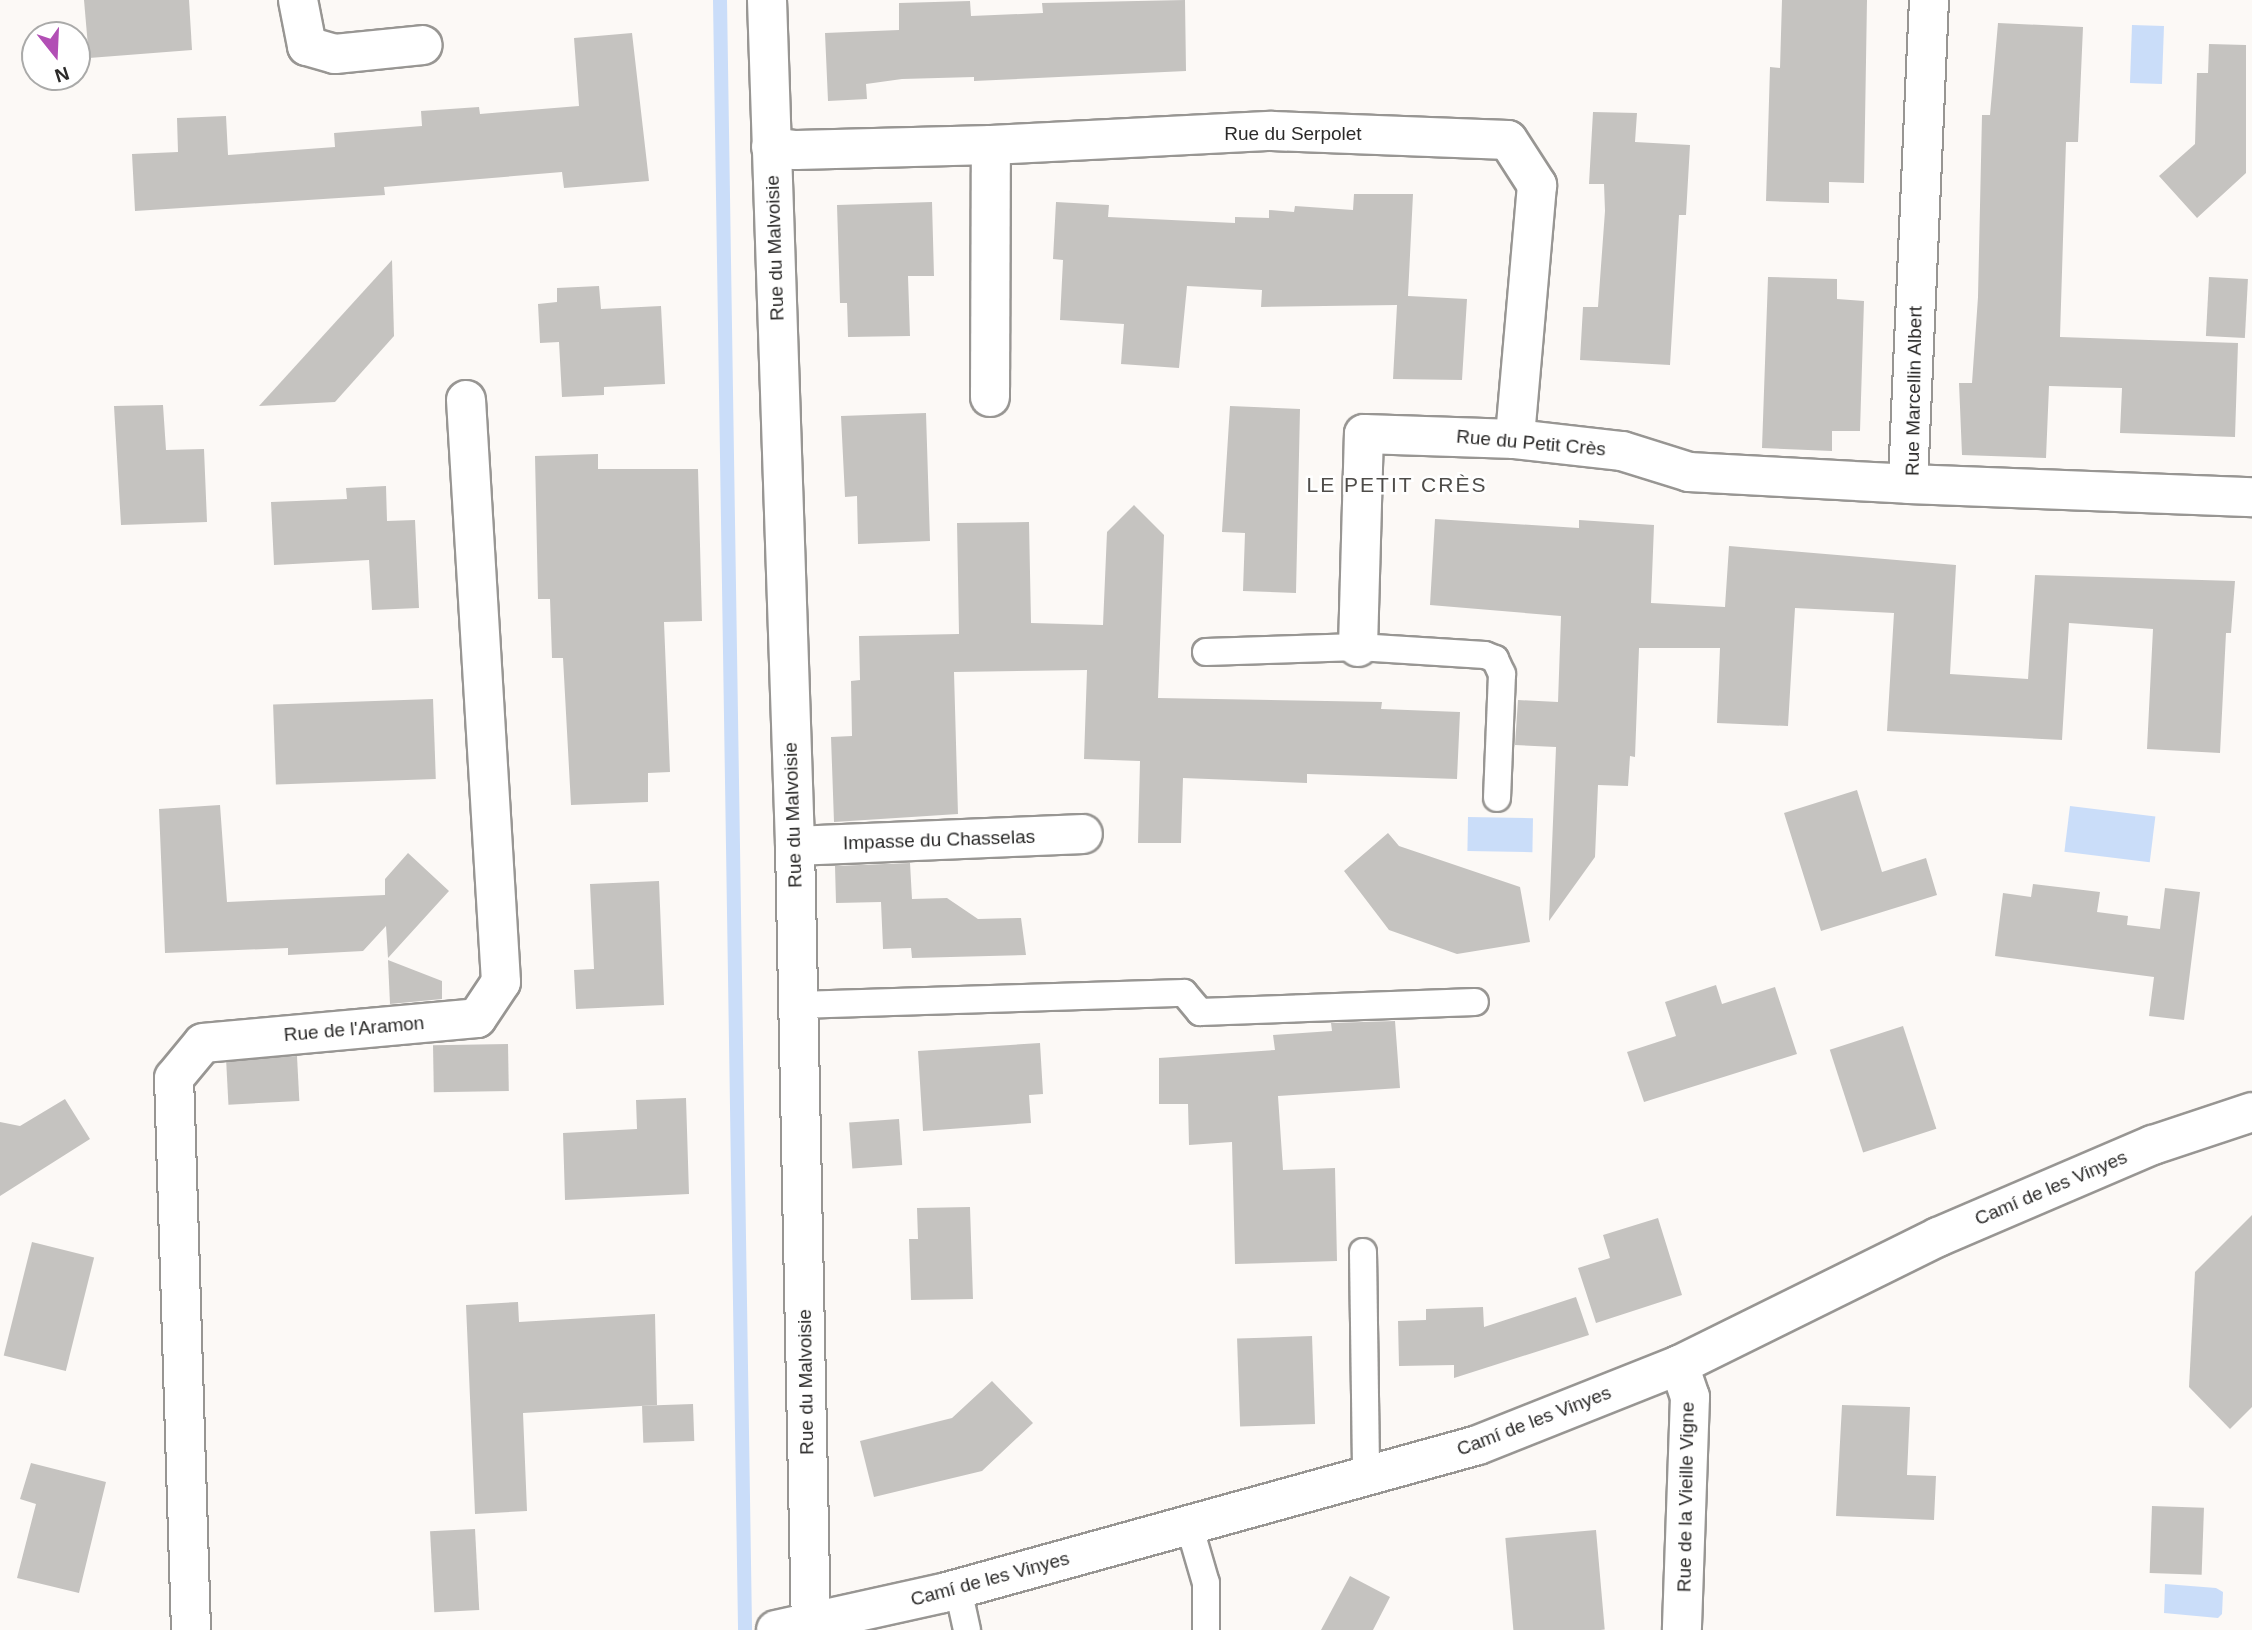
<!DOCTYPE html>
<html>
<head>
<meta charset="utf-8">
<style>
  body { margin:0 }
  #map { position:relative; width:2252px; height:1630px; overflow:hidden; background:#fcf9f6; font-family:Arial,sans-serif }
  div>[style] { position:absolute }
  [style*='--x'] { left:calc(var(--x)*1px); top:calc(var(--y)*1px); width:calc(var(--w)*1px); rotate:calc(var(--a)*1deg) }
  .water>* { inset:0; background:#caddf9; transform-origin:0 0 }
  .stream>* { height:14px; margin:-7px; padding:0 7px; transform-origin:7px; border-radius:7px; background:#caddf9 }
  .building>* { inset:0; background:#c5c3c0; transform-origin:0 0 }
  .roads { filter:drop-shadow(2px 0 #989693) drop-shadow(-2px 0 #989693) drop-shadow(0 2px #989693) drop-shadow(0 -2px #989693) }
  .service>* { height:26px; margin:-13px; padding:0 13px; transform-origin:13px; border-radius:13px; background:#fff }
  .minor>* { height:38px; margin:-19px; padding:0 19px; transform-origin:19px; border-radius:19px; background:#fff }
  span { translate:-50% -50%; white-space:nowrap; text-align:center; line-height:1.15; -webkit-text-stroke:5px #fff; paint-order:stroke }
  .street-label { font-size:19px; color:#2b2a29 }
  .neighbourhood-label { font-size:21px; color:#4e4c49; letter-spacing:2px }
  .north { position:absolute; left:21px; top:21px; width:70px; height:70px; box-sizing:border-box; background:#fff; border:2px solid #aaaaa9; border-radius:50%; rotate:162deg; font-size:19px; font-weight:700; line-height:28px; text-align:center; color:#2b2a29 }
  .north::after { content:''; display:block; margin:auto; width:24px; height:32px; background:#b24fb5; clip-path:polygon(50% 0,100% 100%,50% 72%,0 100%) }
</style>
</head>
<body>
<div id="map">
  <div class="water">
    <i style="left:2132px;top:25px;width:32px;height:58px;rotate:2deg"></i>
    <i style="left:2070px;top:806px;width:86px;height:46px;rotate:7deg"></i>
    <i style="left:1468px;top:817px;width:65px;height:34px;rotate:1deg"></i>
    <i style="clip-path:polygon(2165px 1584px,2216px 1588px,2223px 1592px,2222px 1614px,2218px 1618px,2164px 1613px)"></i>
  </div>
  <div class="stream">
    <i style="--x:720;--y:0;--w:1630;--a:89.12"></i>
  </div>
  <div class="building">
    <i style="clip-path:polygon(84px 0,189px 0,192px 50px,89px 58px)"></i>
    <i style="clip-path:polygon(1185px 0,1186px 71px,974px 81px,974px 77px,902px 79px,866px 84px,867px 99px,828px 101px,825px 33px,899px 30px,899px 3px,970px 1px,971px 16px,1043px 13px,1042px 3px)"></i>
    <i style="clip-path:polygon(1782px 0,1867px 0,1864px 183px,1829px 182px,1829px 203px,1766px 201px,1770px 67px,1780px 68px)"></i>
    <i style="clip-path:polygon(1998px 23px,2083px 27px,2078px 142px,2066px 142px,2060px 337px,2238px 343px,2235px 437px,2120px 433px,2122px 388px,2049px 386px,2046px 458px,1962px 455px,1959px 383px,1972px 383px,1978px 297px,1982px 115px,1990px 115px)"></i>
    <i style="clip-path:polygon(632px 33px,649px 181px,564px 188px,562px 172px,384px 187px,385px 195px,135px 211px,132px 154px,178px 152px,177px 118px,226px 116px,228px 155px,335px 147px,334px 133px,422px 126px,421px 111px,479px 107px,480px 114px,579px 106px,574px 38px)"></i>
    <i style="clip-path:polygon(2209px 44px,2246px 45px,2246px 173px,2197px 218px,2159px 176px,2195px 144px,2197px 73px,2208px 73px)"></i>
    <i style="clip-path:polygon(1593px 112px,1637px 113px,1635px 142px,1690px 145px,1686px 215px,1679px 215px,1670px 365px,1580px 360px,1583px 307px,1598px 307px,1605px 211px,1604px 184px,1589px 184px)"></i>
    <i style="clip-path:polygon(1354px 194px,1413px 194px,1408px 296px,1467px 299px,1462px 380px,1393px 379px,1397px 305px,1261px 307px,1262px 290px,1187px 286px,1179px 368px,1121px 364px,1124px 324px,1060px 320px,1063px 260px,1053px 259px,1056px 202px,1109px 205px,1108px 217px,1235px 223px,1235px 217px,1269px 218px,1269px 210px,1294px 212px,1295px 206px,1353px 210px)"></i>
    <i style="clip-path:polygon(932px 202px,934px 276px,908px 276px,910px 336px,848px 337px,847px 303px,840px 303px,837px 205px)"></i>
    <i style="clip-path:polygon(392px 260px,394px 336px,335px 402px,259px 406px)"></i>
    <i style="clip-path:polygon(1768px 277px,1837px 279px,1837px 299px,1864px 301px,1860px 431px,1832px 431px,1832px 451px,1762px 448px)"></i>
    <i style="left:2209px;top:277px;width:39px;height:59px;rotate:3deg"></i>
    <i style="clip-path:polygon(599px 286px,601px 309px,661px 306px,665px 384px,604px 387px,604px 395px,562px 397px,559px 342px,540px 343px,538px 304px,557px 302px,557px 288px)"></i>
    <i style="clip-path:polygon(163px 405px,166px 450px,204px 449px,207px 522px,121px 525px,114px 406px)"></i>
    <i style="clip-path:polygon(1230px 406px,1300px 409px,1296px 593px,1243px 591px,1245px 533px,1222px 532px)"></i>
    <i style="clip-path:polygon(926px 413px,930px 541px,858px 544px,857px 496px,845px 497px,841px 416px)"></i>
    <i style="clip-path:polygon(598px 454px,598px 469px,698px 469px,702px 621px,664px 622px,670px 772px,648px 773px,648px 802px,571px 805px,563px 658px,552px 658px,550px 599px,538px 599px,535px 456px)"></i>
    <i style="clip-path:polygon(386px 486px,387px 521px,415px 520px,419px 608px,372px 610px,369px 560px,274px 565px,271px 502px,347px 499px,346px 488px)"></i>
    <i style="clip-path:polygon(1134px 505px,1164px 535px,1158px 698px,1382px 702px,1381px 709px,1460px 712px,1457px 779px,1307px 774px,1307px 783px,1183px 778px,1181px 843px,1138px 843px,1140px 761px,1084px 759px,1087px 670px,954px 672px,958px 814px,834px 822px,831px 737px,852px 736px,851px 681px,860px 680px,859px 636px,959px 634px,957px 523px,1029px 522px,1031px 623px,1103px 625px,1107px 532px)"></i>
    <i style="clip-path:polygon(1435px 519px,1579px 528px,1579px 520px,1654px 525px,1651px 603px,1725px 607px,1729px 546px,1956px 565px,1950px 674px,2028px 679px,2035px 575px,2235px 581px,2231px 633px,2226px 633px,2220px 753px,2147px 749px,2153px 629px,2069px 623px,2062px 740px,1887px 731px,1894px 613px,1795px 608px,1788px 726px,1717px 723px,1720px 648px,1639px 648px,1635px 757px,1630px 756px,1628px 786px,1598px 785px,1595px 857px,1549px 921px,1556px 747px,1515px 745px,1518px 700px,1558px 702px,1561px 616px,1430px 605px)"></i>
    <i style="left:433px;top:699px;width:80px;height:160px;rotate:88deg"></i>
    <i style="clip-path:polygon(1857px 790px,1882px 872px,1926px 858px,1937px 895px,1821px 931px,1784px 813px)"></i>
    <i style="clip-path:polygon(220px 805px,227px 902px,385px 895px,385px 879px,408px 853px,449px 891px,388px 958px,386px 926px,363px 951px,288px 955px,288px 948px,165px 953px,159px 809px)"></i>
    <i style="clip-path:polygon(1388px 833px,1399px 846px,1520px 887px,1530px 942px,1457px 954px,1389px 930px,1344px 871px)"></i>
    <i style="clip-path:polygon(910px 863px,912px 899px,947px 898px,978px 919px,1021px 918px,1026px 955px,912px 958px,911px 948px,883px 949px,881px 902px,836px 903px,835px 866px)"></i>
    <i style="clip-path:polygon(659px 881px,664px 1005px,576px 1009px,574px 970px,594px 969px,590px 884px)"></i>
    <i style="clip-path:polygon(2033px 884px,2100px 892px,2097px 912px,2128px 916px,2127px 925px,2160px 929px,2165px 888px,2200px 892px,2184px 1020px,2149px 1016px,2154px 977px,1995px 956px,2003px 893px,2031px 897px)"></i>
    <i style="clip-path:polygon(388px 960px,442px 981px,442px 999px,390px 1004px)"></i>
    <i style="clip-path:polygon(1716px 985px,1722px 1004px,1775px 987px,1797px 1054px,1644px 1102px,1627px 1052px,1676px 1036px,1665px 1002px)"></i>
    <i style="clip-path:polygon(1395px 1021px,1400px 1088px,1278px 1096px,1283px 1170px,1335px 1168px,1337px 1261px,1235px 1264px,1232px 1142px,1189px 1145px,1188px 1104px,1159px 1104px,1159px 1058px,1275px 1050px,1273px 1035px,1332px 1031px,1331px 1023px)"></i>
    <i style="left:1903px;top:1026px;width:108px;height:77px;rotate:72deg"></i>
    <i style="clip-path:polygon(1040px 1043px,1043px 1094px,1029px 1095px,1031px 1123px,923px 1131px,918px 1051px)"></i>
    <i style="left:508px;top:1044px;width:47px;height:75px;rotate:89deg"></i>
    <i style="left:297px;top:1056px;width:45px;height:71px;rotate:87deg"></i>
    <i style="clip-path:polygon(686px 1098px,689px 1194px,565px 1200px,563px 1133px,637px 1129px,636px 1100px)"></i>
    <i style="clip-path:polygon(65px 1099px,90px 1139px,0 1196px,0 1122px,20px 1126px)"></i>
    <i style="left:899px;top:1119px;width:46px;height:50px;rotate:86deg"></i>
    <i style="clip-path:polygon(970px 1207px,973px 1299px,911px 1300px,909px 1239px,918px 1239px,917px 1208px)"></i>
    <i style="clip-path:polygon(2252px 1215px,2252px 1407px,2230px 1429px,2189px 1387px,2195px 1272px)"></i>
    <i style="clip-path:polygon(1658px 1218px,1682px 1295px,1596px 1323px,1578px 1268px,1610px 1258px,1603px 1235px)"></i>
    <i style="left:32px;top:1242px;width:64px;height:117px;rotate:14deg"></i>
    <i style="clip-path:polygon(1576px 1297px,1589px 1335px,1454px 1378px,1454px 1365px,1399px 1366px,1398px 1321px,1426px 1320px,1426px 1309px,1483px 1307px,1484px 1327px)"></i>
    <i style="clip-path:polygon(518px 1302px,519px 1322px,655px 1314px,657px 1405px,523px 1413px,527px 1511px,475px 1514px,466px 1305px)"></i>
    <i style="left:1312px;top:1336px;width:88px;height:75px;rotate:88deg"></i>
    <i style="clip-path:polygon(992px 1381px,1033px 1423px,982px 1471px,874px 1497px,860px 1441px,952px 1418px)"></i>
    <i style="left:693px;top:1404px;width:37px;height:51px;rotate:88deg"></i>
    <i style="clip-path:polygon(1842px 1405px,1910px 1407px,1907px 1475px,1936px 1476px,1934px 1520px,1836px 1516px)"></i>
    <i style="clip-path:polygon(31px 1463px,106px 1482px,79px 1593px,17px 1578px,36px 1504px,20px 1499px)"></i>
    <i style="left:2152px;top:1506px;width:52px;height:67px;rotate:2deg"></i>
    <i style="left:475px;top:1529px;width:81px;height:45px;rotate:87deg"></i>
    <i style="left:1596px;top:1530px;width:100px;height:91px;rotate:85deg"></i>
    <i style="clip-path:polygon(1350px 1576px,1390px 1597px,1373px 1630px,1321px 1630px)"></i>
  </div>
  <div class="roads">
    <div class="service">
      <i style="--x:1206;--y:652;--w:152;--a:-1.9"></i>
      <i style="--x:1358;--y:647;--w:127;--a:3.6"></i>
      <i style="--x:1485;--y:655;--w:11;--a:22"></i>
      <i style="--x:1495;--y:659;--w:17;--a:65"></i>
      <i style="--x:1502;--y:674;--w:124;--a:92.3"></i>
      <i style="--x:798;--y:1005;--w:386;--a:-1.8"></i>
      <i style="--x:1184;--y:993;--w:25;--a:50"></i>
      <i style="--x:1200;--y:1012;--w:275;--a:-2.1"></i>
      <i style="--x:1363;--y:1252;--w:225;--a:89.2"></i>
      <i style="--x:1189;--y:1525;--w:60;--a:73.7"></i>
      <i style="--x:1206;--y:1583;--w:47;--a:90"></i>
      <i style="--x:958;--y:1589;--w:42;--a:77.6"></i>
    </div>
    <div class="minor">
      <i style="--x:298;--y:0;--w:47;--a:78.9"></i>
      <i style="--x:307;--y:46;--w:29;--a:16"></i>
      <i style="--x:335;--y:54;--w:88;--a:-5.8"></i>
      <i style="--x:767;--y:0;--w:846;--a:88.1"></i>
      <i style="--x:795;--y:846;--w:784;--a:88.83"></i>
      <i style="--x:1929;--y:0;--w:484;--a:92.5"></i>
      <i style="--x:1908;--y:484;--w:344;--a:2.2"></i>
      <i style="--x:771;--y:147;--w:25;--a:7"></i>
      <i style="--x:796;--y:150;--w:195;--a:-1.5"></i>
      <i style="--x:991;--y:145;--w:281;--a:-2.9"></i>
      <i style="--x:1272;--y:131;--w:236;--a:2.2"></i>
      <i style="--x:1508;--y:140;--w:54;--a:57.2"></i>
      <i style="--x:1537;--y:185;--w:255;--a:95"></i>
      <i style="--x:990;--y:397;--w:252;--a:-89.8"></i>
      <i style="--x:1358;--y:647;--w:213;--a:-88.4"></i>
      <i style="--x:1364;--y:434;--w:151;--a:1.9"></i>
      <i style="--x:1515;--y:439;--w:108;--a:6.4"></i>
      <i style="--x:1622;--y:451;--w:70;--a:17.4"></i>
      <i style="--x:1689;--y:472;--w:219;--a:3.1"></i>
      <i style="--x:795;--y:846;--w:288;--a:-2.4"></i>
      <i style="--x:1679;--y:1365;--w:34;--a:71"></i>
      <i style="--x:1690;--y:1397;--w:233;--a:92"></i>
      <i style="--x:191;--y:1630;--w:552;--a:-91.76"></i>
      <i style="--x:174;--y:1078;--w:45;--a:-50.4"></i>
      <i style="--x:203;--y:1043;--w:275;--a:-5.2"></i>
      <i style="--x:477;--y:1018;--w:43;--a:-56.3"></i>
      <i style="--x:501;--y:982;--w:583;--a:-93.44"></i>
      <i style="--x:776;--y:1630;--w:171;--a:-12.5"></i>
      <i style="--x:943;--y:1593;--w:555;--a:-15.46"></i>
      <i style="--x:1478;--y:1445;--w:216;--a:-21.7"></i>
      <i style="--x:1679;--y:1365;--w:289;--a:-26.3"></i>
      <i style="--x:1938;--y:1237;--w:234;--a:-23.2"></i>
      <i style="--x:2153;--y:1145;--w:104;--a:-18.4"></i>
    </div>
  </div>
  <div class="street-label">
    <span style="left:1293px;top:134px">Rue du Serpolet</span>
    <span style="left:775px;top:248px;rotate:-92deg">Rue du Malvoisie</span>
    <span style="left:1914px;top:391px;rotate:-89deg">Rue Marcellin Albert</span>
    <span style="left:1531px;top:443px;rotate:5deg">Rue du Petit Crès</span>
    <span style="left:793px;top:815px;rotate:-92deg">Rue du Malvoisie</span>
    <span style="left:939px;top:840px;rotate:-2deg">Impasse du Chasselas</span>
    <span style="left:354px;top:1029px;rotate:-5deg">Rue de l'Aramon</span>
    <span style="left:2051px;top:1188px;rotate:-23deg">Camí de les Vinyes</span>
    <span style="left:806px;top:1382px;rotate:-91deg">Rue du Malvoisie</span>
    <span style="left:1534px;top:1421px;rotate:-21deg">Camí de les Vinyes</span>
    <span style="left:1686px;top:1497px;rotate:-89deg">Rue de la Vieille Vigne</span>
    <span style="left:990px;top:1579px;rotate:-15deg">Camí de les Vinyes</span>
  </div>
  <div class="neighbourhood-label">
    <span style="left:1397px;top:485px">LE PETIT CRÈS</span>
  </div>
  <div class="north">N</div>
</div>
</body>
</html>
